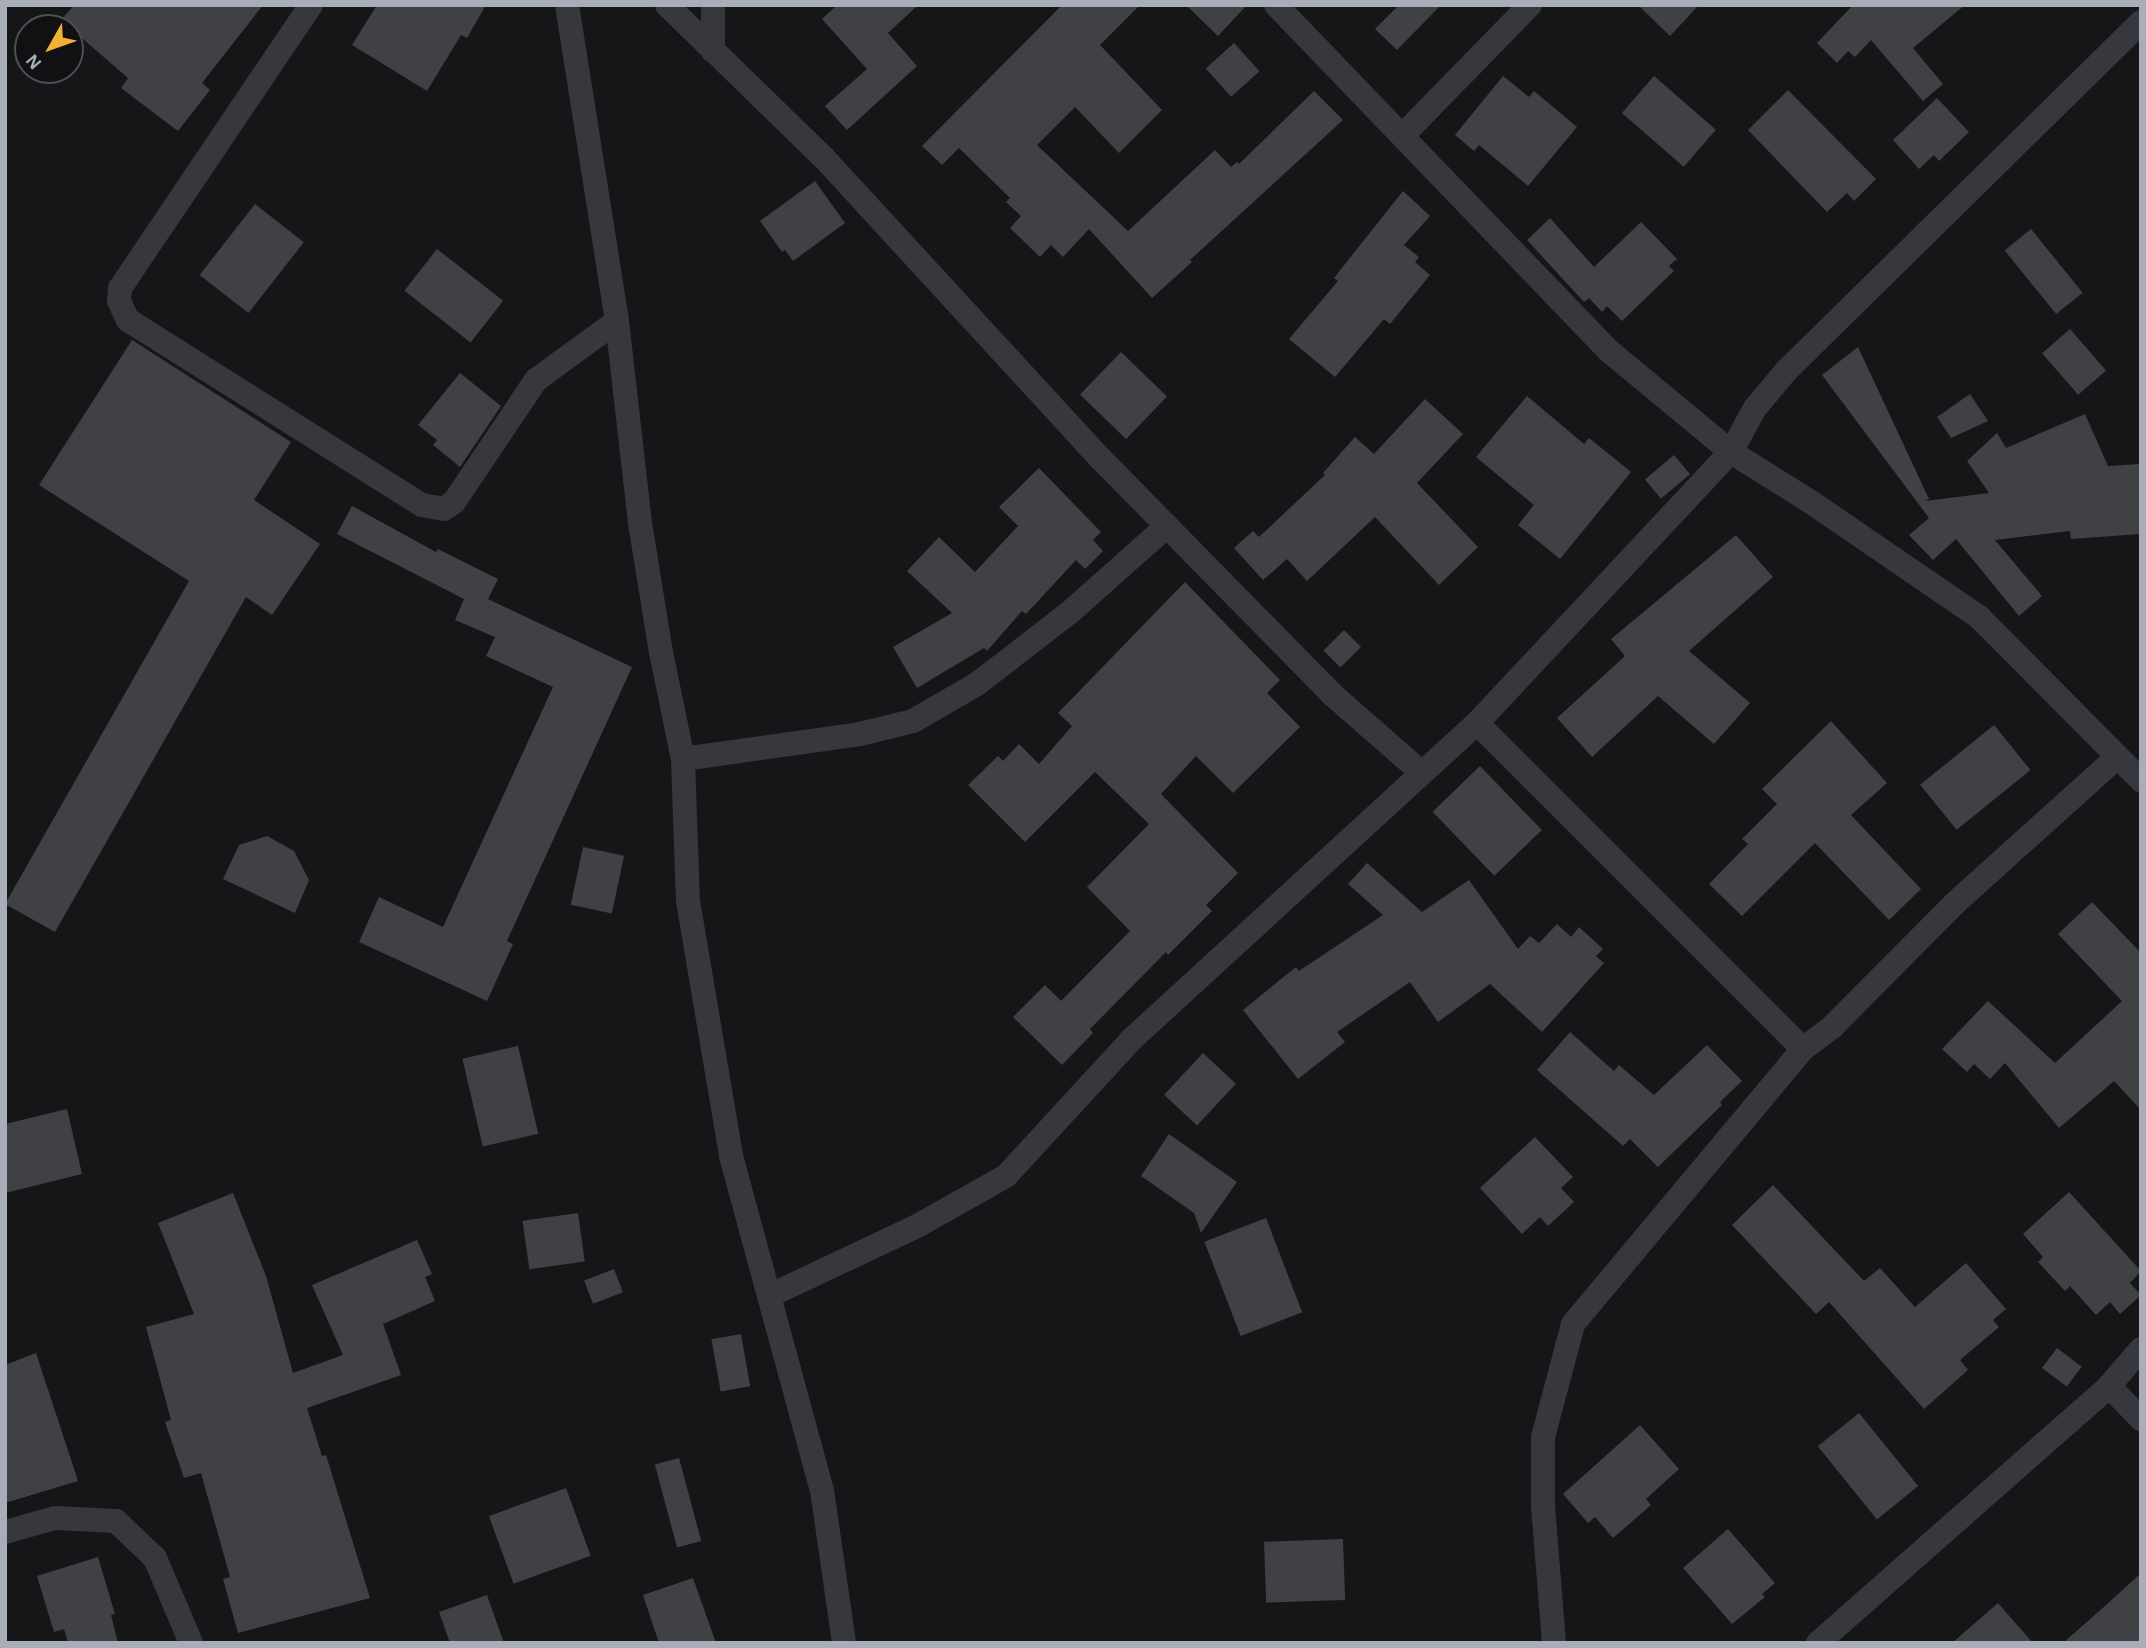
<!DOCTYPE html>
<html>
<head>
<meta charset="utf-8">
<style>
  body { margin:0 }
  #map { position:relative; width:2146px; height:1648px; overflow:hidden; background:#161618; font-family:"Alegreya Sans",sans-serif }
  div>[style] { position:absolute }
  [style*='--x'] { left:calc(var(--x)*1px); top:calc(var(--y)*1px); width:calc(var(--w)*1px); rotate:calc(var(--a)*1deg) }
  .building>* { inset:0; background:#404145; transform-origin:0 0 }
  .street>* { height:24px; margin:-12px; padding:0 12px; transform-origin:12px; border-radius:12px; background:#37383d }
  span { translate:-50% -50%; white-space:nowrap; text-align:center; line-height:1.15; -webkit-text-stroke:5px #111113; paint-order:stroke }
  .frame { position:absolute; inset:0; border:7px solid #a8adb8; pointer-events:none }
  .north { position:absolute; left:14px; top:14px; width:70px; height:70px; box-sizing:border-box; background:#111113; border:2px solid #4d4f55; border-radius:50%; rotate:230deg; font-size:19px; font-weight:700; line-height:28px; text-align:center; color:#a8adb8 }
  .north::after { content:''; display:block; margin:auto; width:24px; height:32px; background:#f2b134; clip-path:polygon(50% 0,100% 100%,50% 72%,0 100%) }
</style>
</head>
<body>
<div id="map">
  <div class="building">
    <i style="clip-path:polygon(74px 5px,263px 5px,202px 83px,210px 90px,178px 131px,121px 88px,128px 78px,61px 20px)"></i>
    <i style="clip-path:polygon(377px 5px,486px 5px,467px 38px,461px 35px,427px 91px,352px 45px)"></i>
    <i style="clip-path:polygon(837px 5px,918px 5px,888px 33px,917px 66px,847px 130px,825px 106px,867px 69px,822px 19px)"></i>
    <i style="clip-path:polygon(1062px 5px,1140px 5px,1100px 45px,1162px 110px,1119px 153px,1075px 107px,1037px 145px,1128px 231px,1215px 150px,1231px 167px,1237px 162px,1239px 164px,1314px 91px,1343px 120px,1190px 260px,1192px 262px,1152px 298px,1089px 229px,1063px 257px,1051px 245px,1040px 257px,1010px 228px,1021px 216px,1006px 202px,1010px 198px,959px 148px,942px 165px,922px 146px)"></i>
    <i style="clip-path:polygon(1186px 5px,1247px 5px,1218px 36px)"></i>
    <i style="clip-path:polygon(1399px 5px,1441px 5px,1397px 50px,1375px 29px)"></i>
    <i style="clip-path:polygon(1638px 5px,1699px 5px,1670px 36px)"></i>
    <i style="clip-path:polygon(1853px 5px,1965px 5px,1913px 48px,1943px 84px,1923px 101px,1871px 40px,1855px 57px,1848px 51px,1837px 63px,1817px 43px)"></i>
    <i style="left:1234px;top:43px;width:38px;height:38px;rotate:48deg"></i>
    <i style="clip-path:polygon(1503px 76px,1529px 97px,1534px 91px,1577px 127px,1528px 186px,1479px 145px,1474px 151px,1455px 135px)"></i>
    <i style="left:1654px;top:76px;width:82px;height:49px;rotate:41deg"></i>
    <i style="clip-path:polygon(1788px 90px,1876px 179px,1854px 201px,1847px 193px,1827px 212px,1748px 130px)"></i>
    <i style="clip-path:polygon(1937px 98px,1969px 132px,1939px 161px,1934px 155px,1919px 169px,1893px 140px)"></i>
    <i style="clip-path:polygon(815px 181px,845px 223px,793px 261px,785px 250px,782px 252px,760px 221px)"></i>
    <i style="clip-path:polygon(1403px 191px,1430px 216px,1404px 245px,1419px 257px,1415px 262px,1430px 275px,1390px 324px,1384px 319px,1335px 377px,1289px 339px,1338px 281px,1334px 278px)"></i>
    <i style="left:255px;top:204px;width:62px;height:90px;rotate:38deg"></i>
    <i style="clip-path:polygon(1550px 218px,1594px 267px,1641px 222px,1677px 259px,1669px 266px,1674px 271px,1622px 321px,1607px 306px,1602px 312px,1589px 298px,1584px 302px,1527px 240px)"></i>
    <i style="left:2031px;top:229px;width:82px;height:34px;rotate:51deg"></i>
    <i style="left:437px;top:249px;width:84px;height:53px;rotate:38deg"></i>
    <i style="left:2070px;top:329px;width:55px;height:37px;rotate:49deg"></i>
    <i style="clip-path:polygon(132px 340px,291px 442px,254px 500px,320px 544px,272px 615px,246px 597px,55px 932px,5px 904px,189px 581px,39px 485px)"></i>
    <i style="clip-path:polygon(1858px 347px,1929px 499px,1925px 501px,1989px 493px,1967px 461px,1997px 433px,2006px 448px,2085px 414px,2108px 466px,2140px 464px,2141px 534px,2071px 539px,2070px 531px,1995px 540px,2042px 596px,2019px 616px,1956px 539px,1933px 560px,1909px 535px,1929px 518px,1822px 375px)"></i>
    <i style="left:1121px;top:352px;width:64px;height:59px;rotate:44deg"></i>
    <i style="clip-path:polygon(460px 373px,501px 406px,460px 467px,433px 445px,437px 440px,418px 425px)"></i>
    <i style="clip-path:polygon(1970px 394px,1988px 421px,1951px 438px,1937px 417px)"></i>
    <i style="clip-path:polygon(1527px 396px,1584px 444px,1589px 438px,1631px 472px,1560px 559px,1518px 525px,1534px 505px,1476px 457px)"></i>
    <i style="clip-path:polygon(1425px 399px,1463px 434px,1417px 483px,1478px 547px,1439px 585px,1375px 517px,1307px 581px,1287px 559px,1263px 580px,1234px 548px,1253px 531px,1259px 537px,1325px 475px,1323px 473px,1355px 437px,1374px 454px)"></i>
    <i style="left:1674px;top:455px;width:25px;height:38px;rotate:50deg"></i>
    <i style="clip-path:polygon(1039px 468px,1101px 532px,1093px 540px,1103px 551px,1085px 569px,1076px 560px,1026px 614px,1022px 611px,987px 651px,984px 648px,917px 688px,893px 647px,952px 613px,907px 571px,939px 537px,975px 572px,1018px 526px,999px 507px)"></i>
    <i style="clip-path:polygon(352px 506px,436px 552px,438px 549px,498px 579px,488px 599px,632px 667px,507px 941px,513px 944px,487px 1001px,359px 942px,379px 897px,443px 927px,553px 687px,486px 656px,495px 637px,455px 620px,464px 599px,337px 534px)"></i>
    <i style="clip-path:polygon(1736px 535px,1773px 577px,1689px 651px,1750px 703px,1714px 744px,1658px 696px,1592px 757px,1557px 718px,1625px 656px,1611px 639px)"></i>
    <i style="clip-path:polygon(1185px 582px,1280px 680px,1267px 693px,1300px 727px,1233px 793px,1196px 756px,1161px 794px,1238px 873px,1206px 905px,1212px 911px,1168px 955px,1166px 952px,1090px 1029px,1093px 1033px,1062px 1065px,1013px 1017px,1045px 985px,1061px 1001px,1130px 931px,1087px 887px,1149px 824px,1095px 772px,1025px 842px,968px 785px,998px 756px,1003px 761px,1019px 744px,1039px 764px,1072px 726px,1058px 713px)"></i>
    <i style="left:1344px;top:630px;width:24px;height:29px;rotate:45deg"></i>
    <i style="clip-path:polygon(1831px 721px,1887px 783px,1851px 815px,1921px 889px,1889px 920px,1815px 843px,1742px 916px,1709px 884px,1748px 844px,1742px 839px,1777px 804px,1762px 789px)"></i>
    <i style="left:1994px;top:725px;width:58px;height:95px;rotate:51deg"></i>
    <i style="left:1480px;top:766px;width:89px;height:66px;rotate:46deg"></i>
    <i style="clip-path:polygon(267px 836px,294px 851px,309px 880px,295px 913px,223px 879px,239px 845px)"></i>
    <i style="left:583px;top:847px;width:42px;height:59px;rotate:12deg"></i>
    <i style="clip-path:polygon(1367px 863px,1422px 912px,1469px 880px,1518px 949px,1530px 936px,1539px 943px,1557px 924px,1571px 937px,1579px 927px,1603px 949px,1596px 956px,1604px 963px,1542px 1032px,1490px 984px,1438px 1022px,1410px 982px,1337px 1032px,1345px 1042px,1298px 1079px,1243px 1010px,1296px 967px,1299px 971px,1383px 915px,1348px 884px)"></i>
    <i style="clip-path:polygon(2092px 902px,2141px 953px,2141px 1110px,2114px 1081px,2059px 1128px,2005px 1063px,1990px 1079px,1974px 1064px,1967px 1072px,1942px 1049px,1988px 1001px,2055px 1063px,2122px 1001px,2058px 934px)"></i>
    <i style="clip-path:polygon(1570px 1032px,1614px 1071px,1619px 1065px,1654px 1095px,1707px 1045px,1742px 1081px,1720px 1102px,1722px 1105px,1658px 1167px,1630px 1139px,1623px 1146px,1537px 1070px)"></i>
    <i style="left:518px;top:1046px;width:90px;height:57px;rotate:77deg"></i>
    <i style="left:1203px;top:1053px;width:45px;height:57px;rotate:43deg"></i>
    <i style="clip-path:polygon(67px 1109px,82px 1174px,5px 1193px,5px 1124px)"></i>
    <i style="clip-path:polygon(1169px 1134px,1237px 1182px,1201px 1233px,1194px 1213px,1141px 1176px)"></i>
    <i style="clip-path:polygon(1535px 1137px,1573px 1177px,1561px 1188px,1574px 1202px,1548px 1226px,1540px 1217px,1522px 1234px,1480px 1188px)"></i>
    <i style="clip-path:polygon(1773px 1185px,1864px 1281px,1880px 1268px,1915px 1307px,1966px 1263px,2006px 1309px,1993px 1320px,1999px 1327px,1960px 1360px,1968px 1370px,1924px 1409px,1829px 1302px,1816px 1314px,1732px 1225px)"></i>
    <i style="clip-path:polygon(2069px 1192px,2141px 1271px,2130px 1283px,2141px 1295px,2120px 1314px,2110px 1302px,2096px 1315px,2070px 1286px,2065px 1291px,2038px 1262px,2043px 1257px,2023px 1234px)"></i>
    <i style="clip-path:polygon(233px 1193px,266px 1276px,293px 1373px,343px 1355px,312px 1285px,417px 1240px,432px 1274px,425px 1277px,435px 1301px,383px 1324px,401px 1375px,307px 1408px,322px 1456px,326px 1455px,370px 1598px,238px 1633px,223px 1579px,230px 1577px,201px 1473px,184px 1478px,165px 1422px,171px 1420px,146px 1327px,194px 1314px,158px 1223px)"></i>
    <i style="left:578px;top:1213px;width:49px;height:56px;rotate:82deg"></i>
    <i style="left:1266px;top:1218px;width:101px;height:66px;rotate:69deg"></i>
    <i style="left:614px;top:1269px;width:25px;height:32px;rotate:69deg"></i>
    <i style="left:741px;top:1334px;width:53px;height:30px;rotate:80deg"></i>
    <i style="left:2057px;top:1348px;width:31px;height:25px;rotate:37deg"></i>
    <i style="clip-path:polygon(36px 1353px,78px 1481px,5px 1503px,5px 1365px)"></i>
    <i style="left:1859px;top:1413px;width:94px;height:53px;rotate:51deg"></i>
    <i style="clip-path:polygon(1640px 1425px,1679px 1469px,1646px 1499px,1651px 1505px,1613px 1538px,1595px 1517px,1588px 1523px,1563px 1494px)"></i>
    <i style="left:679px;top:1458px;width:86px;height:25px;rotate:75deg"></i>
    <i style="left:566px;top:1488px;width:72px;height:82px;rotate:70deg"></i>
    <i style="clip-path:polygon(1728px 1529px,1775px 1583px,1762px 1594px,1765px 1597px,1732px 1624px,1683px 1568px)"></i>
    <i style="left:1343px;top:1539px;width:61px;height:79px;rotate:88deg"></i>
    <i style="clip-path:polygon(98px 1557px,115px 1614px,111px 1615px,118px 1643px,68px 1643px,64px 1629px,54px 1632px,37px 1576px)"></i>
    <i style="clip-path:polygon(2141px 1573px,2141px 1643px,2063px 1643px,2106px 1605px)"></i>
    <i style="clip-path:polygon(693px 1578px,716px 1643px,659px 1643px,643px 1595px)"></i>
    <i style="clip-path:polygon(487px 1595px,504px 1643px,450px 1643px,439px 1612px)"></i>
    <i style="clip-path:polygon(1998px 1603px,2033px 1643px,1952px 1643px)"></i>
  </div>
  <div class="street">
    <i style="--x:311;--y:5;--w:341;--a:124"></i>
    <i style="--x:120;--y:288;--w:13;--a:94"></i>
    <i style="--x:119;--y:301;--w:21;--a:65"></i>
    <i style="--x:128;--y:320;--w:347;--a:32.2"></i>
    <i style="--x:422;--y:505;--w:22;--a:10"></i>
    <i style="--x:444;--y:509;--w:12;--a:-35"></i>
    <i style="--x:454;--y:502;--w:147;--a:-56.1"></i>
    <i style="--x:536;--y:380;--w:100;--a:-36.1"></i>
    <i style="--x:567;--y:5;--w:320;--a:81"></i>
    <i style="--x:617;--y:321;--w:203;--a:83.5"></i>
    <i style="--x:640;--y:523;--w:131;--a:80.8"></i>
    <i style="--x:661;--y:652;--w:109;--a:78.4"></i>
    <i style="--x:683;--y:759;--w:142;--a:88"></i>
    <i style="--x:688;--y:901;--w:259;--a:80.4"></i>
    <i style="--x:731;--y:1156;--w:346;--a:74.8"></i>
    <i style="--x:822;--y:1490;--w:155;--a:81.8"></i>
    <i style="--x:667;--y:5;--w:219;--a:44.3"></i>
    <i style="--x:824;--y:158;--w:408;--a:47.4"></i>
    <i style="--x:1100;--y:458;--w:334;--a:45.5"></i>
    <i style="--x:1334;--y:696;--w:117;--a:41.2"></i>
    <i style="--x:1276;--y:5;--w:480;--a:46.1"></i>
    <i style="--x:1609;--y:351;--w:158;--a:39.6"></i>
    <i style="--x:1731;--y:452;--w:94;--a:32"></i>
    <i style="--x:1811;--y:502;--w:204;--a:34.4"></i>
    <i style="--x:1979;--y:617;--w:230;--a:45.2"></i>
    <i style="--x:713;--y:51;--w:46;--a:-90"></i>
    <i style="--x:1403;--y:135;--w:182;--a:-45.7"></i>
    <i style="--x:1477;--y:723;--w:461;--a:45"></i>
    <i style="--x:683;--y:759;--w:179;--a:-8"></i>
    <i style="--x:860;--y:734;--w:55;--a:-13.8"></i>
    <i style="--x:913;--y:721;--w:74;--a:-30"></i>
    <i style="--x:977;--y:684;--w:116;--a:-37.7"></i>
    <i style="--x:1069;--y:613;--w:131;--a:-41.6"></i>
    <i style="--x:769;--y:1296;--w:166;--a:-25.3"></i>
    <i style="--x:919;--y:1225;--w:100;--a:-29.4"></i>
    <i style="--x:1006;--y:1176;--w:186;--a:-47.4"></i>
    <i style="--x:1132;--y:1039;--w:468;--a:-42.5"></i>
    <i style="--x:1477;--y:723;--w:371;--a:-46.9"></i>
    <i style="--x:1731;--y:452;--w:50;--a:-61.4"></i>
    <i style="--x:1755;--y:408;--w:50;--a:-49.9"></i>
    <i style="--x:1787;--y:370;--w:496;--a:-44.5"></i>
    <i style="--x:2109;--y:1386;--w:46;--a:45.9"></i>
    <i style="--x:5;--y:1532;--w:52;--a:-15.6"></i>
    <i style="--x:55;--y:1518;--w:61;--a:2.8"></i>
    <i style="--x:116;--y:1521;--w:54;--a:43.5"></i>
    <i style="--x:155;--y:1558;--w:92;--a:67"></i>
    <i style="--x:1554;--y:1643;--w:136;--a:-94.6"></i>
    <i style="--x:1543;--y:1507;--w:70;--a:-90"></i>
    <i style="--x:1543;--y:1437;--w:117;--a:-75.1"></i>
    <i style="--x:1573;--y:1324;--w:359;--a:-50.1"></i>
    <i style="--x:1803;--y:1049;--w:38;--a:-37"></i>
    <i style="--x:1833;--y:1026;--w:172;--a:-45.2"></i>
    <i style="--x:1954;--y:904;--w:218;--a:-42"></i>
    <i style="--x:1818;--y:1643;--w:388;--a:-41.4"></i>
    <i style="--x:2109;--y:1386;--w:49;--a:-49.1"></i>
  </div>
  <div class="frame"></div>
  <div class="north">N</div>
</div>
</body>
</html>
